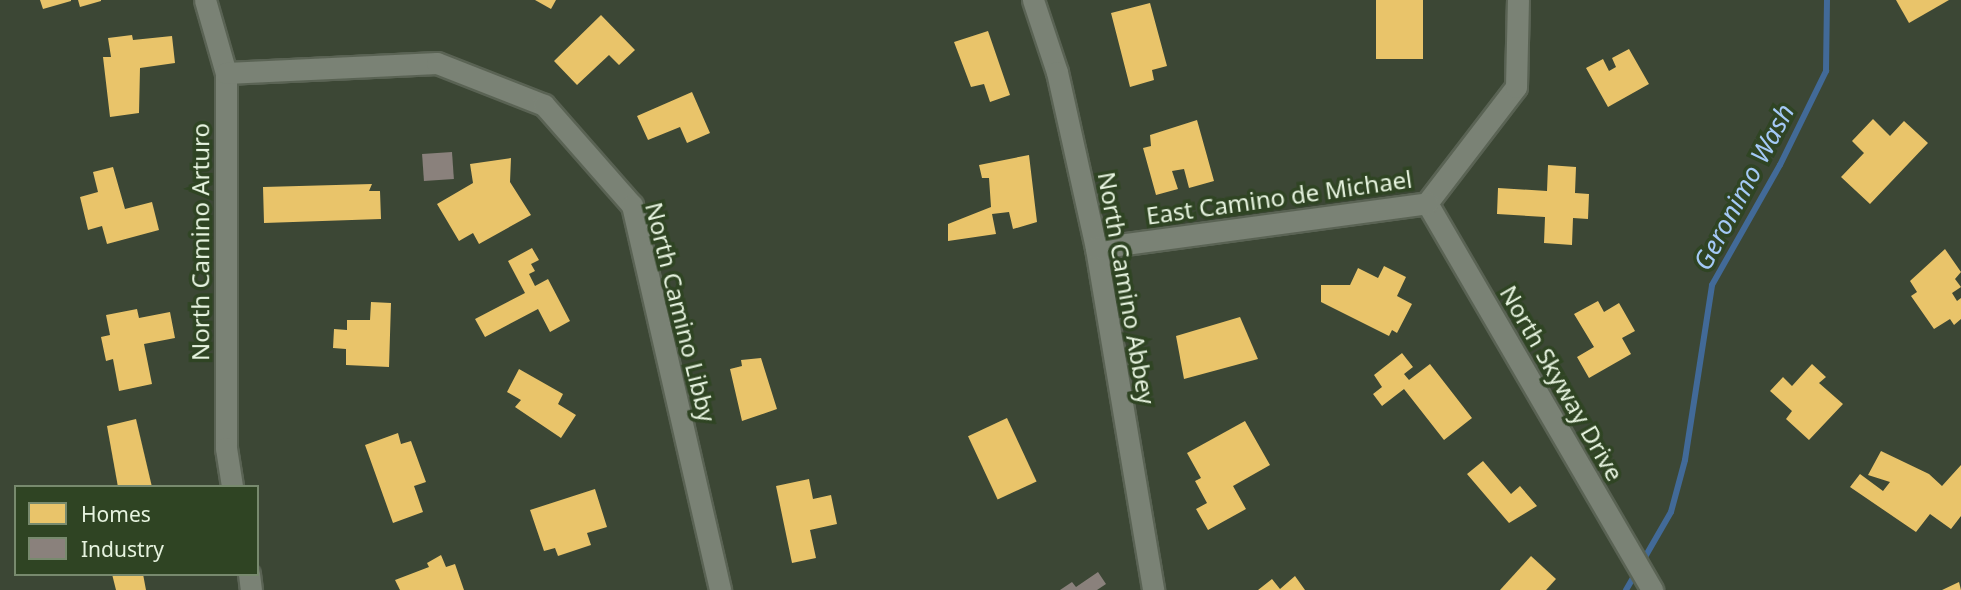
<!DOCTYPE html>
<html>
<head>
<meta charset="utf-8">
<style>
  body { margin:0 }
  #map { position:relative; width:1961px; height:590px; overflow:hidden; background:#3c4735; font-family:"Noto Sans",sans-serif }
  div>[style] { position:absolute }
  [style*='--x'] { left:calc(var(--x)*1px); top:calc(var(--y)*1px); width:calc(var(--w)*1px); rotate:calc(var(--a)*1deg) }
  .homes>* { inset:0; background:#e9c46a; transform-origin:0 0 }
  .industry>* { inset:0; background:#8a817c; transform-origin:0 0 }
  .stream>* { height:6px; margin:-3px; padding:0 3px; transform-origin:3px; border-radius:3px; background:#426a98 }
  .roads { filter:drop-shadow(2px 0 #5a6354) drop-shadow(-2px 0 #5a6354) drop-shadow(0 2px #5a6354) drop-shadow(0 -2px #5a6354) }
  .minor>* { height:21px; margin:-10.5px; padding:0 10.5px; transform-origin:10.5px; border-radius:10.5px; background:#7a8275 }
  span { translate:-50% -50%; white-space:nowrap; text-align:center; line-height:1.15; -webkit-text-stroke:7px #2f4423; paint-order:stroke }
  .street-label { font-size:24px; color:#e6f3df }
  .water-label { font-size:26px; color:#a4c9f6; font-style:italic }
  .legend { position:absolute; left:14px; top:485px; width:245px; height:91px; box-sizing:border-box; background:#2f4423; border:2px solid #788a6e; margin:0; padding:9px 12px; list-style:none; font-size:21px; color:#e6f3df }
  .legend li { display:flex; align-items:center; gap:14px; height:35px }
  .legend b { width:35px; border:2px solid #788a6e }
</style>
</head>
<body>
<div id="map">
  <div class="homes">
    <i style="clip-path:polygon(40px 0,71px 0,71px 1px,43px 9px)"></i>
    <i style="clip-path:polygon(78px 0,101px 0,101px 1px,80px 7px)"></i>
    <i style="clip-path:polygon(535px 0,556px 0,551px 9px)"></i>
    <i style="left:1376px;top:0;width:47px;height:59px"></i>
    <i style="clip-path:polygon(1896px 0,1949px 0,1909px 23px)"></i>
    <i style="clip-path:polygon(1150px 3px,1167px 66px,1152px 70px,1154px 80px,1130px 87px,1111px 13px)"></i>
    <i style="clip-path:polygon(601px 15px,635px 50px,619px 65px,609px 55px,577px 85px,554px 61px)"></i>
    <i style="clip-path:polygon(988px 31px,1010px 95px,990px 102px,984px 84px,971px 87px,954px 42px)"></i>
    <i style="clip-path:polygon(132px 35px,133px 40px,172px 36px,175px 63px,140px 68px,139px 113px,110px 117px,103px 57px,111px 57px,108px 38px)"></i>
    <i style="clip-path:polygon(1629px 49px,1649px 84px,1608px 107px,1586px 68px,1603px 59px,1609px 71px,1616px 67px,1612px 58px)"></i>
    <i style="clip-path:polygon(692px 92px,710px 133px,687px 143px,680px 127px,648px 140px,637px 116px)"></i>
    <i style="clip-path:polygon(1873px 119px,1890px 136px,1904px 121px,1928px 143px,1870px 204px,1841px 177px,1864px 153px,1852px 141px)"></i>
    <i style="clip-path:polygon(1197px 120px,1214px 181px,1189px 188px,1184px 169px,1172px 171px,1178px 189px,1156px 195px,1143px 148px,1151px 146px,1150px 135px)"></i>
    <i style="clip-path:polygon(1029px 155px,1037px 222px,1013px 229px,1009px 212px,992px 214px,996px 234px,948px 241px,948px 224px,991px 207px,989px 178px,982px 178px,979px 165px)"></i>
    <i style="clip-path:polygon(511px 158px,510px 182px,531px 215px,479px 244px,473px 233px,459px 241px,437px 204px,473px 183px,470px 164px)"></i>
    <i style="clip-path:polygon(1548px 165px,1576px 167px,1575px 193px,1589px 194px,1588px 219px,1573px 218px,1572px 245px,1544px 243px,1545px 217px,1497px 214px,1498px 188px,1547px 191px)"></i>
    <i style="clip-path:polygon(113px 167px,125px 209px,152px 202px,159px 230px,107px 244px,102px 226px,88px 230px,80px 197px,98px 192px,93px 172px)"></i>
    <i style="clip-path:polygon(372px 184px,369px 191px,380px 191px,381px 219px,264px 223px,263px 187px)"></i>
    <i style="clip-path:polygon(532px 248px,539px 260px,531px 264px,535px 271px,529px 274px,535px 286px,548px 279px,570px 321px,550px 332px,538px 309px,485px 337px,475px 319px,525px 293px,508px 261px)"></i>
    <i style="clip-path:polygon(1945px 249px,1961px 272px,1955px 279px,1961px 287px,1952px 293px,1957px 301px,1961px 298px,1961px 319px,1954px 325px,1950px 319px,1934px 329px,1911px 296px,1917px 292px,1910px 281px)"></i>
    <i style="clip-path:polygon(1384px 266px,1406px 277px,1397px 296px,1412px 304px,1397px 333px,1392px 330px,1389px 336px,1321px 302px,1321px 285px,1350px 285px,1358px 268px,1378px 278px)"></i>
    <i style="clip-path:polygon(1598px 301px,1604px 312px,1619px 303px,1635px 331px,1622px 338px,1631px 354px,1589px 378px,1577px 357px,1594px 347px,1574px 314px)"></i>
    <i style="clip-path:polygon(371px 302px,391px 303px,389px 367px,346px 365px,346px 349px,333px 348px,334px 329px,347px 330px,347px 320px,370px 320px)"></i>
    <i style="clip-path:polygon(137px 309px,139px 318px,170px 312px,175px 338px,144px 344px,152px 384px,119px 391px,113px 359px,106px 361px,101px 337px,110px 335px,106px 315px)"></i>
    <i style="clip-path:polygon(1240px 317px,1258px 359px,1184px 379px,1176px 336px)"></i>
    <i style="clip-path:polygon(1402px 353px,1413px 367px,1404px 374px,1409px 380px,1430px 364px,1472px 418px,1444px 440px,1404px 389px,1382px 406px,1373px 394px,1382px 387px,1374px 375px)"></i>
    <i style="clip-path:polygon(761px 358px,777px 409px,742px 421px,730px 369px,742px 366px,741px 360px)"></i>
    <i style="clip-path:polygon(1812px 364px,1826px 377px,1819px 383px,1843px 404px,1809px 440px,1786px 419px,1792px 411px,1770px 391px,1783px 377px,1792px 386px)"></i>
    <i style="clip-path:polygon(519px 369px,563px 394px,558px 404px,576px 415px,561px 438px,515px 407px,521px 400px,507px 392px)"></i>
    <i style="left:1007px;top:418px;width:70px;height:43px;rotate:65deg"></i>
    <i style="clip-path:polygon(136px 419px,152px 487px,118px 487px,107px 426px)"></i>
    <i style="clip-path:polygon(1245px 421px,1270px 465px,1233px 486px,1246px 509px,1208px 530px,1196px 509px,1207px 503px,1195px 481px,1201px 478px,1187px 453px)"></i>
    <i style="clip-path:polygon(398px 433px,401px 444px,411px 441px,426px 482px,414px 486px,423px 512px,393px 523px,365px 445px)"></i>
    <i style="clip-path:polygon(1881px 451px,1929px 474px,1942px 486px,1961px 465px,1961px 516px,1951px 529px,1930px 514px,1916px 532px,1850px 487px,1860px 474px,1883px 491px,1890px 482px,1868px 475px)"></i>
    <i style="clip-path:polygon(1483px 461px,1511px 494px,1520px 486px,1537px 506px,1509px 523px,1467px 474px)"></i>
    <i style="clip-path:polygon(809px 479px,813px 499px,831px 495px,837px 524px,810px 530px,816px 558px,792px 563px,776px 486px)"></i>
    <i style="clip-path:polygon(595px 489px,607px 527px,587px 533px,591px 545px,558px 556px,555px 548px,544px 551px,530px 510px)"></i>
    <i style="clip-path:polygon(441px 555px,446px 567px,455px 564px,464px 590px,400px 590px,395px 580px,429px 567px,427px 563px)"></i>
    <i style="clip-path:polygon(1531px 556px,1556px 579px,1546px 590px,1500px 590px)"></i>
    <i style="clip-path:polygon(112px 574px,143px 574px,146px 590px,116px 590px)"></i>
    <i style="clip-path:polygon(1295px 576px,1305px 590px,1258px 590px,1272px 579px,1280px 589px)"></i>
    <i style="clip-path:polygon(1959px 582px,1961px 590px,1942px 590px)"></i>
  </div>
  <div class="industry">
    <i style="left:452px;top:152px;width:27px;height:30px;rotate:86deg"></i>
    <i style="clip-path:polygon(1098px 572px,1106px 584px,1097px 590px,1060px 590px,1072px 582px,1076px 587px)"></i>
  </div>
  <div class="stream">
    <i style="--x:1641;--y:564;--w:60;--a:-60"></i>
    <i style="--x:1671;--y:512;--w:54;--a:-74.9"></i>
    <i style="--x:1685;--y:460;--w:177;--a:-81.2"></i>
    <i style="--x:1712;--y:285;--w:138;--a:-60.5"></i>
    <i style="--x:1780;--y:165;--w:105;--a:-63.9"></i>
    <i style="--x:1826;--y:71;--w:71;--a:-89.2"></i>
    <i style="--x:1626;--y:590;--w:20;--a:-60"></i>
  </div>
  <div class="roads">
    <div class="minor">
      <i style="--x:205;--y:0;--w:76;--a:74"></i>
      <i style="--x:226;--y:73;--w:375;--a:90"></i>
      <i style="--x:226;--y:448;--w:39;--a:81"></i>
      <i style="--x:1033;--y:0;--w:76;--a:71.6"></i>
      <i style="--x:1057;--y:72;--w:180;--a:77.5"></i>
      <i style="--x:1096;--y:248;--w:347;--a:80.5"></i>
      <i style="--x:226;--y:73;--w:211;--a:-2.7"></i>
      <i style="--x:437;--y:63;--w:115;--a:21.4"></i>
      <i style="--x:544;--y:105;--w:133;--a:48.7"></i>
      <i style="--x:632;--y:205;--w:395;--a:77.1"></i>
      <i style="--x:1427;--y:203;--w:448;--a:59.8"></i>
      <i style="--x:1427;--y:203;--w:146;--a:-52.5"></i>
      <i style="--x:1516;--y:87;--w:87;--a:-88.7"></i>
      <i style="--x:1096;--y:248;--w:334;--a:-7.7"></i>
      <i style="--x:249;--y:574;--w:16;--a:83"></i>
    </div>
  </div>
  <div class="street-label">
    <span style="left:1279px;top:197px;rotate:-8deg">East Camino de Michael</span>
    <span style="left:200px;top:242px;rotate:-90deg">North Camino Arturo</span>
    <span style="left:1127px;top:288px;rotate:80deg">North Camino Abbey</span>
    <span style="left:681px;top:312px;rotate:76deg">North Camino Libby</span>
    <span style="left:1562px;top:383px;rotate:60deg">North Skyway Drive</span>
  </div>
  <div class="water-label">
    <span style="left:1744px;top:187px;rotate:-62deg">Geronimo Wash</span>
  </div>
  <ul class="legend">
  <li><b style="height:19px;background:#e9c46a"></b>Homes</li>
  <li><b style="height:19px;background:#8a817c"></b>Industry</li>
  </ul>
</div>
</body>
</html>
